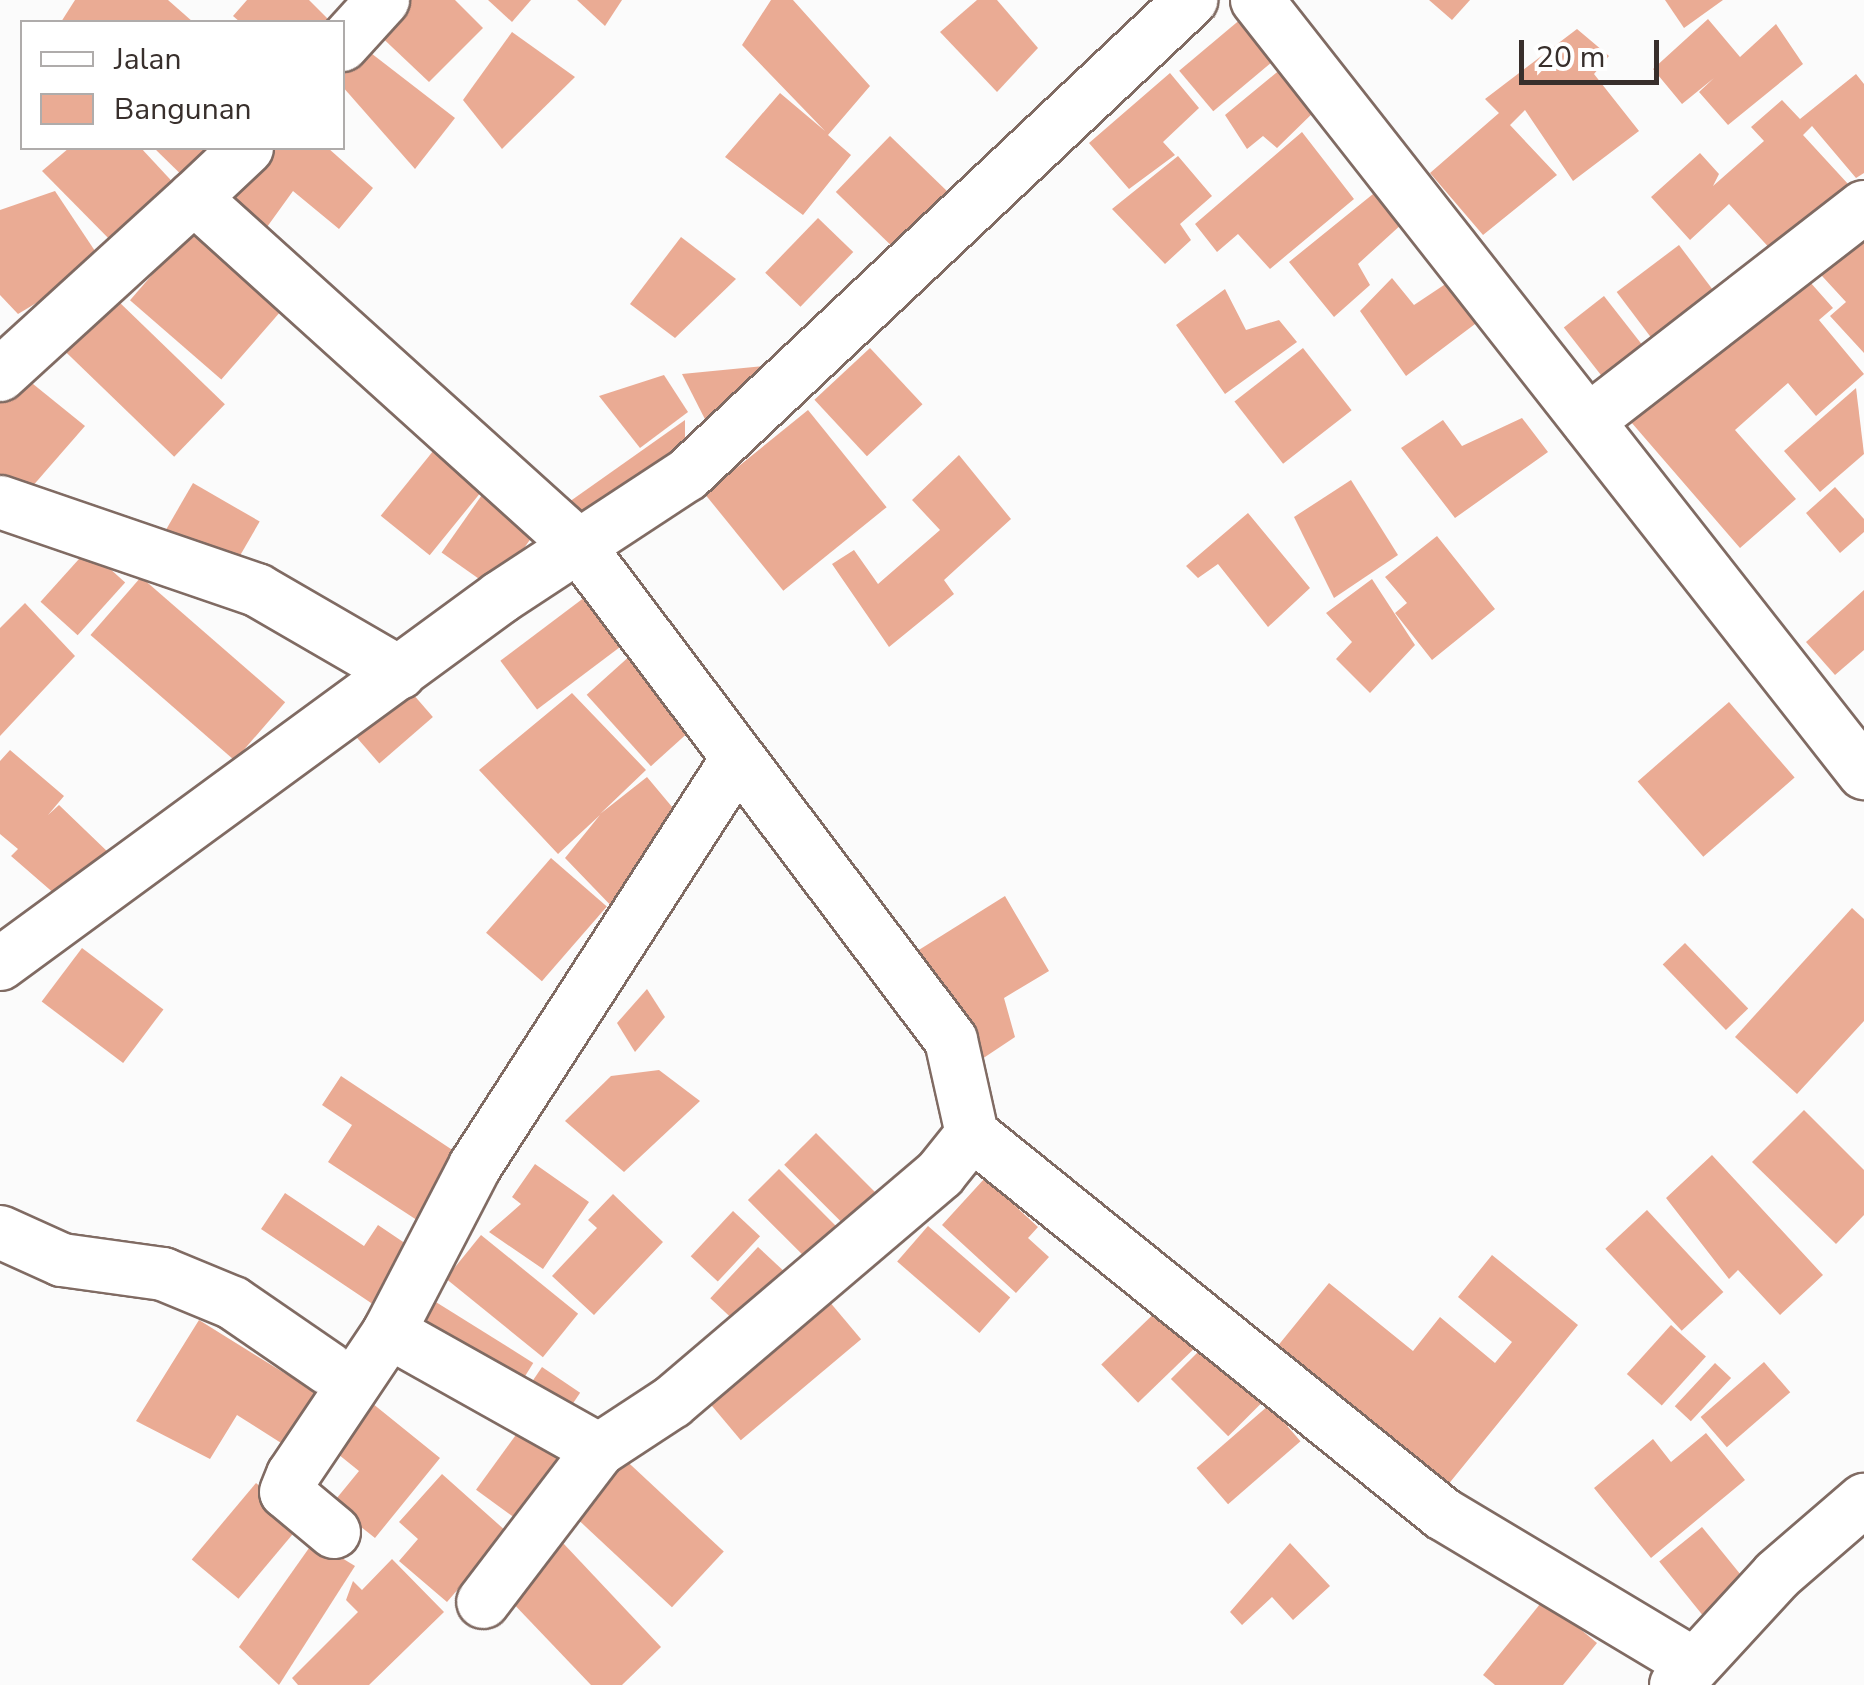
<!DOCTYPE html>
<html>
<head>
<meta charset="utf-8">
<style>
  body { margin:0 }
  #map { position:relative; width:1864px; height:1685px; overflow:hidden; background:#fbfbfb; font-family:"Nunito Sans",sans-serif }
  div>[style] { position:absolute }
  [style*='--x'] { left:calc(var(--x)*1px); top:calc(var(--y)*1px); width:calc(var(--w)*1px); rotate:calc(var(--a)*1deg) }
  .building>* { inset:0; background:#eaab94; transform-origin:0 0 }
  .roads { filter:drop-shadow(2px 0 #806b63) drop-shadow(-2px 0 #806b63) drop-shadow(0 2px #806b63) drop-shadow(0 -2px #806b63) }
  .minor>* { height:52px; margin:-26px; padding:0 26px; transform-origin:26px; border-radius:26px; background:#fff }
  span { translate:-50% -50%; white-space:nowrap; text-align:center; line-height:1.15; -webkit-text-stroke:8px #fff; paint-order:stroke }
  .legend { position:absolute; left:20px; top:20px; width:325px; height:130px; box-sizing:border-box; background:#fff; border:2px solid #afacab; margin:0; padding:12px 18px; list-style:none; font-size:30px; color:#382f2c }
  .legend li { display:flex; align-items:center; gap:20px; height:50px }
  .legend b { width:50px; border:2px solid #afacab }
  .scale { position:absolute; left:1519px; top:40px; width:140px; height:45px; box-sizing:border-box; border:5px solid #382f2c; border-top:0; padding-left:12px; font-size:30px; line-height:35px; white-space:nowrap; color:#382f2c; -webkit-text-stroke:8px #fff; paint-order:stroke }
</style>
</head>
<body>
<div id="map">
  <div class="building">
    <i style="clip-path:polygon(75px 0,168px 0,193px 22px,61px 22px)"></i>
    <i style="clip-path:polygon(247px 0,309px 0,331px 22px,240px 22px,233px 16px)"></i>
    <i style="clip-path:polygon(402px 0,455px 0,483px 28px,429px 82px,373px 29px)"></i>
    <i style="clip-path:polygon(488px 0,531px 0,512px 22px)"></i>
    <i style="clip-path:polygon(577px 0,622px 0,605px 26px)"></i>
    <i style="clip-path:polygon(771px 0,793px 0,870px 86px,828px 135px,851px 155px,803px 215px,725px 157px,780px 93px,825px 131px,742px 45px)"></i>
    <i style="clip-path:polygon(977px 0,997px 0,1038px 48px,997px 92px,940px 32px)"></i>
    <i style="clip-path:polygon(1429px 0,1470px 0,1452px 20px)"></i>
    <i style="clip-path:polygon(1665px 0,1723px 0,1684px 28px)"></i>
    <i style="left:1242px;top:18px;width:53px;height:82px;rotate:50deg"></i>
    <i style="clip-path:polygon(1708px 19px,1740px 57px,1776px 24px,1803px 64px,1728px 125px,1699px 92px,1714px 78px,1682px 104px,1653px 69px)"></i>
    <i style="clip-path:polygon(1577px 29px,1609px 56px,1594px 74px,1639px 131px,1573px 181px,1525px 110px,1510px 125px,1557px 175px,1483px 235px,1430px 173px,1499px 113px,1485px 99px)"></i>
    <i style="clip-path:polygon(512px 32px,575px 77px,502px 149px,463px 100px)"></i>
    <i style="clip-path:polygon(367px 50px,455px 118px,415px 169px,342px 86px,342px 73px)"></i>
    <i style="clip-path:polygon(1282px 68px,1319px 107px,1277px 148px,1263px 136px,1247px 149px,1225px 115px)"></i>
    <i style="clip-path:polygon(1170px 73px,1199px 108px,1163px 142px,1175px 155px,1129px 189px,1089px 143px)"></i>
    <i style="clip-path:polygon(1856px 74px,1864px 84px,1864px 173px,1856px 178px,1812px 126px,1803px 135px,1860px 197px,1785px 265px,1729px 204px,1690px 240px,1651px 197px,1700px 153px,1719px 174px,1713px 186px,1764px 141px,1751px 127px,1782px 100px,1800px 119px)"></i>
    <i style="clip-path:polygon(1302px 132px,1354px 199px,1270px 269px,1238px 234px,1217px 252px,1195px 224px)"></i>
    <i style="left:890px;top:136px;width:86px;height:78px;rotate:44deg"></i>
    <i style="clip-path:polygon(69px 148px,141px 148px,180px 190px,120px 250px,42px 171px)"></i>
    <i style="clip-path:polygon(154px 148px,236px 148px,196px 189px)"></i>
    <i style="clip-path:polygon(260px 148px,328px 148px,373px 188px,339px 229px,293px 191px,254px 245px,211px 200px)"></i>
    <i style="clip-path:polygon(1178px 156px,1212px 196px,1180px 224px,1191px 240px,1165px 264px,1112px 209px)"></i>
    <i style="clip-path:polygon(1378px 190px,1403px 223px,1358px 264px,1370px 285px,1334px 317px,1289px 262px)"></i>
    <i style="clip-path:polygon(55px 191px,103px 263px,18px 314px,0 295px,0 210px)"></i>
    <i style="left:818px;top:218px;width:49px;height:76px;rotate:44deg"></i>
    <i style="clip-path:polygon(1864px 226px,1864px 353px,1830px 316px,1846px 302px,1811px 264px)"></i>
    <i style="left:191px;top:230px;width:121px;height:93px;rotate:41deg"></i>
    <i style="clip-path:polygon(681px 237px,736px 279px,675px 338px,630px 304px)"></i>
    <i style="left:1679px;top:245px;width:84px;height:78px;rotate:53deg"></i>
    <i style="clip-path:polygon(1802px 273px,1833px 308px,1819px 320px,1864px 374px,1816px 416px,1788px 383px,1735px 430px,1796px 499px,1740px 548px,1631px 422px)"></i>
    <i style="clip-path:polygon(1456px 277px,1483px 318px,1406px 376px,1360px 311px,1392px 278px,1414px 305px)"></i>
    <i style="clip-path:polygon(1225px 289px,1246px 330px,1279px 320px,1297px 342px,1225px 394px,1176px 325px)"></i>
    <i style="left:1604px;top:296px;width:72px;height:51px;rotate:52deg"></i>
    <i style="left:117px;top:300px;width:150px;height:73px;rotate:44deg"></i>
    <i style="left:870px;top:348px;width:77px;height:76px;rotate:47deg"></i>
    <i style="left:1303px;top:348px;width:79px;height:87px;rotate:52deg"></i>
    <i style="clip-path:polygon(786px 364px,713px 435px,682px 374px)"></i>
    <i style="clip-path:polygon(17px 371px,85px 426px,17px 504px,0 488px,0 392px)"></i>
    <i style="clip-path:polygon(664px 375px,688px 412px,640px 448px,599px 396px)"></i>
    <i style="clip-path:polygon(1856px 388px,1864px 454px,1820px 492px,1784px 451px)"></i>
    <i style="left:808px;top:410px;width:125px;height:133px;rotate:51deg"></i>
    <i style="clip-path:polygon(1522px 418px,1548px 452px,1455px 518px,1401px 448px,1443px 420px,1462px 446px)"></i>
    <i style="clip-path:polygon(685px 420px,685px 449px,575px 537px,569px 502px)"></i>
    <i style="left:438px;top:445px;width:63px;height:91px;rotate:39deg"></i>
    <i style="clip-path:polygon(959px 455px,1011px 519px,944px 580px,954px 594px,889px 647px,832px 564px,854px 550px,878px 584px,940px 530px,912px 500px)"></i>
    <i style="clip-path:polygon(1351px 480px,1398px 555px,1334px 598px,1294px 517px)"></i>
    <i style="left:193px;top:483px;width:77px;height:56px;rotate:30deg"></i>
    <i style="clip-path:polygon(1835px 487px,1864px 519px,1864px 532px,1840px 553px,1806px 513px)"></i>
    <i style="left:484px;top:492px;width:65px;height:74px;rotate:35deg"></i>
    <i style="clip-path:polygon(1248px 513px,1310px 588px,1268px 627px,1218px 564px,1198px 578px,1186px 566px)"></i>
    <i style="clip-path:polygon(1437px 536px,1495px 609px,1432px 660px,1395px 613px,1407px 603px,1385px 577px)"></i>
    <i style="left:88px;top:549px;width:50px;height:71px;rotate:42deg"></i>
    <i style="left:141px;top:577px;width:191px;height:77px;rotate:41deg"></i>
    <i style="clip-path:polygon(1372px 579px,1415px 645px,1370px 693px,1336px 659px,1352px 642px,1326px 613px)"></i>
    <i style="clip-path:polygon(1864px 590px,1864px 650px,1835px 675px,1806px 642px)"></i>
    <i style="left:585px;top:597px;width:61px;height:106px;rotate:53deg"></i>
    <i style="clip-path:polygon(25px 603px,75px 656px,0 736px,0 628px)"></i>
    <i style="left:632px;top:654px;width:96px;height:61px;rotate:48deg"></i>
    <i style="left:406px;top:686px;width:41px;height:71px;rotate:49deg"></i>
    <i style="clip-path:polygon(572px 693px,646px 770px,600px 814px,647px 777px,688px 826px,619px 914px,565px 858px,600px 815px,558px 854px,479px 770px)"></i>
    <i style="left:1729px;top:702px;width:100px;height:121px;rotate:49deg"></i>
    <i style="clip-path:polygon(10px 750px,64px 796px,48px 815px,59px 805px,111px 855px,64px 902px,11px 856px,18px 849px,0 834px,0 761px)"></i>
    <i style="left:551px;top:858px;width:74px;height:99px;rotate:41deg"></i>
    <i style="clip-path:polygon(1005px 896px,1049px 971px,1004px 998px,1015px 1037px,976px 1063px,906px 958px)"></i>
    <i style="clip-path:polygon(1852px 908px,1864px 919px,1864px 1021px,1797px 1094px,1735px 1037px)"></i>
    <i style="left:1685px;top:943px;width:91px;height:31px;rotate:46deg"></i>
    <i style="left:82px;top:948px;width:102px;height:67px;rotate:37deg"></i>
    <i style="clip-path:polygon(647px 989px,665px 1017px,635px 1052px,617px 1023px)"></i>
    <i style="clip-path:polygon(659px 1070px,700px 1101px,624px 1172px,565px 1121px,611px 1076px)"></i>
    <i style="clip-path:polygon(341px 1076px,469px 1161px,426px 1226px,328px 1162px,352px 1125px,322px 1105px)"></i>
    <i style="clip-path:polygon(1804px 1110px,1864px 1170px,1864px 1215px,1836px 1244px,1752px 1162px)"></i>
    <i style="left:816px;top:1133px;width:94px;height:45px;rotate:45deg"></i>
    <i style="clip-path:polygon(1712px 1155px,1823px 1275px,1780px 1315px,1738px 1270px,1729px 1279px,1666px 1198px)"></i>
    <i style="clip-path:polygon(535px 1164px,589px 1202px,543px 1269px,489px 1232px,521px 1204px,512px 1197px)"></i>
    <i style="left:779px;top:1169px;width:94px;height:44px;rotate:45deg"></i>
    <i style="clip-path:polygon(985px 1178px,1038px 1227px,1028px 1238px,1049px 1257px,1016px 1293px,942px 1225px)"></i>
    <i style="clip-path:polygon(285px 1193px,364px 1246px,378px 1225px,418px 1252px,380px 1309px,261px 1229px)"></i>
    <i style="clip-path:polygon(613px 1194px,663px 1242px,594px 1315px,552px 1276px,597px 1228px,588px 1220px)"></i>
    <i style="left:1647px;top:1210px;width:112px;height:57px;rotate:47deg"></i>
    <i style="left:733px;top:1211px;width:37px;height:62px;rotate:43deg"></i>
    <i style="left:928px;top:1226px;width:109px;height:47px;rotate:41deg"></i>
    <i style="left:481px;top:1235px;width:125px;height:56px;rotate:39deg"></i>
    <i style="left:758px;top:1247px;width:48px;height:70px;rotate:43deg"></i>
    <i style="clip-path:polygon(1492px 1255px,1578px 1325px,1438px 1497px,1268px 1358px,1329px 1283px,1413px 1351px,1440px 1317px,1495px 1363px,1512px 1342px,1458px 1297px)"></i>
    <i style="left:818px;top:1288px;width:67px;height:157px;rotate:50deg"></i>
    <i style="left:423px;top:1294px;width:130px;height:39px;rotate:32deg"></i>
    <i style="left:1166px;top:1302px;width:53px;height:90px;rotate:46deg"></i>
    <i style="clip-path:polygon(199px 1320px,323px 1397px,289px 1448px,237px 1415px,210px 1459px,136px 1421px)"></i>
    <i style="left:1671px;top:1325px;width:47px;height:66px;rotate:42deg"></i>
    <i style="left:1207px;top:1343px;width:81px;height:51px;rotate:45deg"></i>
    <i style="left:1764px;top:1362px;width:40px;height:84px;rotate:49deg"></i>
    <i style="left:1715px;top:1363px;width:22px;height:59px;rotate:43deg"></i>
    <i style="left:542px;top:1367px;width:46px;height:28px;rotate:34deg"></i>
    <i style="clip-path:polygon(362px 1395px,440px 1458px,375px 1538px,332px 1504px,359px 1471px,323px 1442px)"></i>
    <i style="left:1269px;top:1405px;width:48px;height:96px;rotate:49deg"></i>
    <i style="left:526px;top:1421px;width:49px;height:85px;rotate:36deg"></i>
    <i style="clip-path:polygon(1706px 1433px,1745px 1480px,1651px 1558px,1594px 1488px,1653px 1439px,1671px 1462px)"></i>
    <i style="left:617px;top:1452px;width:146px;height:76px;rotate:43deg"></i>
    <i style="clip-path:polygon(442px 1474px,507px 1532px,447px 1602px,399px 1561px,418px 1539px,399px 1522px)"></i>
    <i style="left:256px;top:1483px;width:61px;height:100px;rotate:40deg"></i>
    <i style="left:1702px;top:1527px;width:77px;height:55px;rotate:51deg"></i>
    <i style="clip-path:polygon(314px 1541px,355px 1566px,279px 1685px,239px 1647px)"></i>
    <i style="clip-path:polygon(563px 1543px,661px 1647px,622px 1685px,591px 1685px,507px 1597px)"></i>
    <i style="clip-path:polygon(1290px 1543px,1330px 1586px,1293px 1620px,1272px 1597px,1242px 1625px,1230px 1612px)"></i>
    <i style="clip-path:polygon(392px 1559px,444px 1612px,369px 1685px,298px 1685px,292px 1678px,358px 1612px,346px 1600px,353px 1581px,362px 1590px)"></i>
    <i style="clip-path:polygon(1544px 1599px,1597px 1643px,1563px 1685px,1495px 1685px,1483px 1675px)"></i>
  </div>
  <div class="roads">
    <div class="minor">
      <i style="--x:1257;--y:0;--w:983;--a:51.86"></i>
      <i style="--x:342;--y:45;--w:61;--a:-47.7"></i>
      <i style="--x:247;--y:148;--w:73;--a:136.7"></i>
      <i style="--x:194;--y:198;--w:516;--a:42.09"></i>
      <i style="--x:577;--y:544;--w:621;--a:52.98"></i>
      <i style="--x:951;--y:1040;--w:96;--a:77.4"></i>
      <i style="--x:972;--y:1134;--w:51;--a:128.7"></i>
      <i style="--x:940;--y:1174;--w:352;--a:139.6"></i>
      <i style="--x:672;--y:1402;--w:87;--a:146.7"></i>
      <i style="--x:599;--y:1450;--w:191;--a:127.3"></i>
      <i style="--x:0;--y:375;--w:263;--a:-42.4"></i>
      <i style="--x:1588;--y:421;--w:349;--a:-37.8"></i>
      <i style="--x:0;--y:502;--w:272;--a:18.9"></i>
      <i style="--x:257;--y:590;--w:165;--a:30.1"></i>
      <i style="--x:0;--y:964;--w:621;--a:-36.22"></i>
      <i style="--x:501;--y:597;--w:222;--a:-33.3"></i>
      <i style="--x:687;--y:475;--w:693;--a:-43.3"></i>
      <i style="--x:972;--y:1134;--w:605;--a:38.9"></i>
      <i style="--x:1443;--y:1514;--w:292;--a:30.9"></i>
      <i style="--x:0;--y:1232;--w:68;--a:24.3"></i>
      <i style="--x:62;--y:1260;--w:102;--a:7.9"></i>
      <i style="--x:163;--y:1274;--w:76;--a:22.5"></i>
      <i style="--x:233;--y:1303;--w:116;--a:34.5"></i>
      <i style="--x:389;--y:1332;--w:241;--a:29.3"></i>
      <i style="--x:334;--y:1532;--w:62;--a:-140.2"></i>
      <i style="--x:286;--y:1492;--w:18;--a:-68"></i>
      <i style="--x:293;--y:1475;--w:172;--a:-56.1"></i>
      <i style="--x:389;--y:1332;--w:187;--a:-62.6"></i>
      <i style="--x:475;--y:1166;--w:483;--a:-57.2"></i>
      <i style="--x:1676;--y:1685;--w:149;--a:-47.4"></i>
      <i style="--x:1777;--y:1575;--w:115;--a:-40.8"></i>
    </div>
  </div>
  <ul class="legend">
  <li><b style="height:12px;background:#fff"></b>Jalan</li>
  <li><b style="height:28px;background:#eaab94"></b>Bangunan</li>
  </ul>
  <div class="scale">20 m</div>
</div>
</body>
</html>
